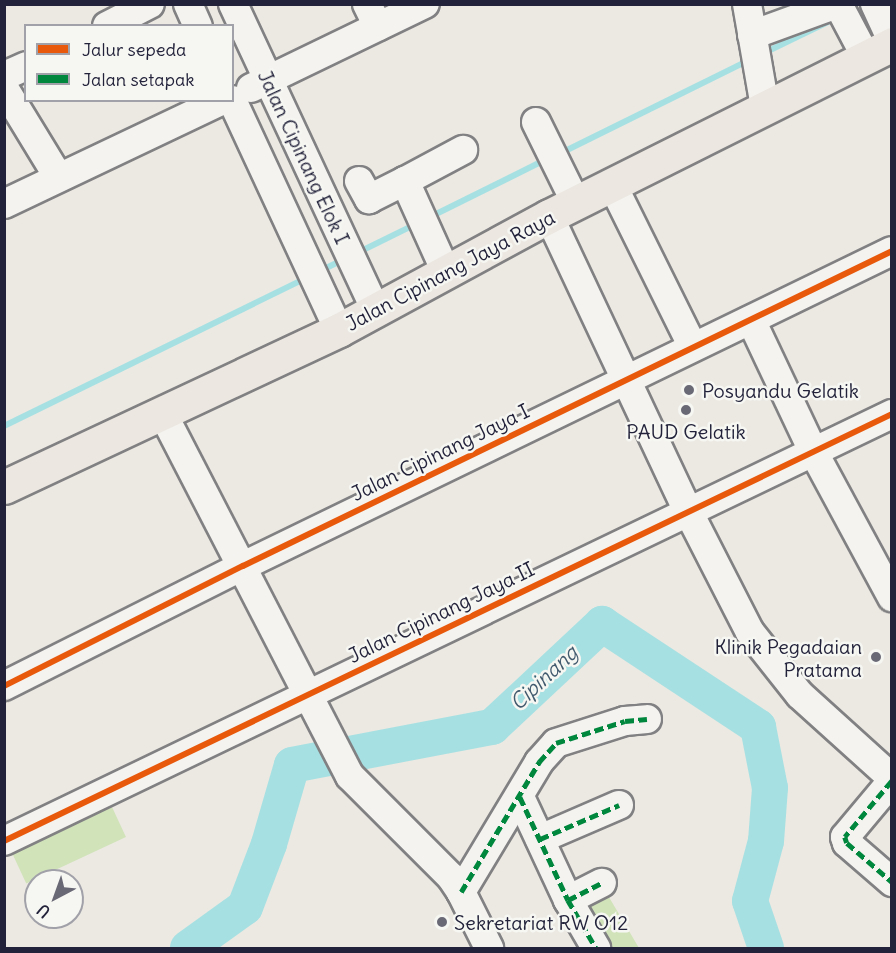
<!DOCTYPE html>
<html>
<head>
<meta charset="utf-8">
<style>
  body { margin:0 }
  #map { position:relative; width:896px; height:953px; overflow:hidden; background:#ece9e2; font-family:Delius,sans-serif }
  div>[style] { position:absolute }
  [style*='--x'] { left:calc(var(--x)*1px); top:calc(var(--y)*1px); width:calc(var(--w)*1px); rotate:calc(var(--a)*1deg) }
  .green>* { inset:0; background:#d0e3b9; transform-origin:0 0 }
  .stream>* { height:6px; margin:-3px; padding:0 3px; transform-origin:3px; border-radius:3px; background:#a7e0e2 }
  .river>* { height:36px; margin:-18px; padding:0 18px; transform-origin:18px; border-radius:18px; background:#a7e0e2 }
  .roads { filter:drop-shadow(2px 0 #818082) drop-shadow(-2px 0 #818082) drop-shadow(0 2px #818082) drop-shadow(0 -2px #818082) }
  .minor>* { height:28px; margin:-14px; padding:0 14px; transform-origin:14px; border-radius:14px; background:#f4f3f0 }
  .major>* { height:33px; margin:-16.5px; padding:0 16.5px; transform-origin:16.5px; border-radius:16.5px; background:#ece8e1 }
  .quiet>* { height:4.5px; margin-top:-2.25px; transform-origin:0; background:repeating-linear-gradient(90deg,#00873e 0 9px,transparent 0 13.5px) }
  .cycleway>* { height:6px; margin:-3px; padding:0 3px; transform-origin:3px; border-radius:3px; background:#e8590c }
  .dots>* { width:16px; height:16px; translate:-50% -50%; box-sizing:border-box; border:3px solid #f6f6f2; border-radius:50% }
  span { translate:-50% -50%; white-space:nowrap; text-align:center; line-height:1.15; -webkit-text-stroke:5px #f6f6f2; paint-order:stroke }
  .street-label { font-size:20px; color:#22223b }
  .poi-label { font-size:20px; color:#22223b }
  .left { translate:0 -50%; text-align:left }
  .right { translate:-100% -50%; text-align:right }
  .water-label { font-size:21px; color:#415a6d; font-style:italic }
  .frame { position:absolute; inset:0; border:6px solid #22223b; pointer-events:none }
  .legend { position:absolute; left:24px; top:24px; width:210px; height:78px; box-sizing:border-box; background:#f6f6f2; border:2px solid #a1a1a9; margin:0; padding:8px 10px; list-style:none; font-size:18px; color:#22223b }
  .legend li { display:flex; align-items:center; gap:12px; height:30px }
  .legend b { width:30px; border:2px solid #a1a1a9 }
  .north { position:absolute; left:24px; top:869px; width:60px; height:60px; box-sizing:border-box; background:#f6f6f2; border:2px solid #a1a1a9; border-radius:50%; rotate:221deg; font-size:16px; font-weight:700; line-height:24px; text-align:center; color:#22223b }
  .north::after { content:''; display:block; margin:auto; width:21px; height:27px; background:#696875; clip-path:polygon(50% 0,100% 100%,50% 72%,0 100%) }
</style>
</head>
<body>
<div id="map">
  <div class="green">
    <i style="left:112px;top:807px;width:33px;height:110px;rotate:65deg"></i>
    <i style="clip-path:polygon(603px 887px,639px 948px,600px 948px,574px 904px)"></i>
  </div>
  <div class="stream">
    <i style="--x:764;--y:53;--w:71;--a:-25.8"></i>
    <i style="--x:559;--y:154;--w:212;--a:-26.3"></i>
    <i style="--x:430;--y:217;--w:131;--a:-26.4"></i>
    <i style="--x:357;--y:253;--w:66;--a:-26.2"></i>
    <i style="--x:320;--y:271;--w:25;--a:-26"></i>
    <i style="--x:4;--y:426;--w:339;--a:-26.1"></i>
  </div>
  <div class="river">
    <i style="--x:188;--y:948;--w:70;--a:-35.7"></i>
    <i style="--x:245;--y:907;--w:67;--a:-69.1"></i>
    <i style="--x:269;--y:844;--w:82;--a:-73.8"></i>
    <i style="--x:292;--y:765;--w:204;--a:-10.8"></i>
    <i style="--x:492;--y:727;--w:151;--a:-43.1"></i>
    <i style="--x:602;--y:624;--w:187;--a:33.4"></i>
    <i style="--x:758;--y:727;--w:62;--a:78.9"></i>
    <i style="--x:770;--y:788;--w:53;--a:94.3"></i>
    <i style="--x:766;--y:841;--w:62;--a:104.9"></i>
    <i style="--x:750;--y:901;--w:50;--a:71.2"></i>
  </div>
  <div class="roads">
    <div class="minor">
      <i style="--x:188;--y:4;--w:24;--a:66"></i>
      <i style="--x:233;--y:4;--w:338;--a:65"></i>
      <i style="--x:367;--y:4;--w:25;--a:64"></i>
      <i style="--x:747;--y:4;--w:105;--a:80.1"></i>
      <i style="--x:838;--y:4;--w:60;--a:62.2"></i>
      <i style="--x:875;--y:4;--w:41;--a:65.3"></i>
      <i style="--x:107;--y:26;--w:48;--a:-27.1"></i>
      <i style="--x:752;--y:35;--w:90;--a:-20"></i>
      <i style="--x:4;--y:76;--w:24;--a:-24"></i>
      <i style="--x:4;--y:88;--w:105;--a:58.6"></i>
      <i style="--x:251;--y:88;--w:193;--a:-25.8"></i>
      <i style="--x:232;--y:100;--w:254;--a:65.1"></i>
      <i style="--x:536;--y:122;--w:90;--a:63.7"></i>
      <i style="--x:359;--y:181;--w:21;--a:61"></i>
      <i style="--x:369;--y:199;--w:40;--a:-26.6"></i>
      <i style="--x:612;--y:184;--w:182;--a:63.6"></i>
      <i style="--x:4;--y:204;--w:242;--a:-25.4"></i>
      <i style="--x:549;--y:216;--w:326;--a:64.8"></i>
      <i style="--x:688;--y:511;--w:136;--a:62.9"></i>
      <i style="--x:750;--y:632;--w:80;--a:51.6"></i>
      <i style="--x:800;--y:695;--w:124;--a:42.1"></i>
      <i style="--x:446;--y:272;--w:100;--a:-114.3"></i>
      <i style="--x:405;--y:181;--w:66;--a:-28.1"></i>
      <i style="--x:751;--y:320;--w:147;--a:64.7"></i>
      <i style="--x:814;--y:453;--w:164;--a:61.6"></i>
      <i style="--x:163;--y:414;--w:407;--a:62.7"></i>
      <i style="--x:350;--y:776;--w:143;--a:45"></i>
      <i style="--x:451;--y:877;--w:18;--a:56"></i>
      <i style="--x:461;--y:892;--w:63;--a:63.4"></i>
      <i style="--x:4;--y:686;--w:267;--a:-26.7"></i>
      <i style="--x:243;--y:566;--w:721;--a:-25.89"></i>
      <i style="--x:892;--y:781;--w:73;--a:130"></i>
      <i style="--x:845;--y:837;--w:6;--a:72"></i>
      <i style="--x:847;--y:843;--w:60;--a:40.9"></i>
      <i style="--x:520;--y:797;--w:114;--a:65"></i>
      <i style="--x:568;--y:900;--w:56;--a:59.7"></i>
      <i style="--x:540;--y:839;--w:86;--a:-23.3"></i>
      <i style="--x:4;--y:841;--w:985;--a:-25.68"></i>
      <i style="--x:461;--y:892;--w:152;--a:-59"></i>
      <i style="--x:539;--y:762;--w:25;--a:-48"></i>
      <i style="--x:556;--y:743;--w:72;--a:-17.7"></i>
      <i style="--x:625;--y:721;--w:22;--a:-5"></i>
      <i style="--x:568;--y:900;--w:38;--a:-27"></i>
    </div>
    <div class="major">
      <i style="--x:4;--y:487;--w:370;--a:-25.1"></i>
      <i style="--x:339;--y:330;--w:239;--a:-28.5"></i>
      <i style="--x:549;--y:216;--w:384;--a:-26.6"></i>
    </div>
  </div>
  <div class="quiet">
    <i style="--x:892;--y:781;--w:73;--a:130"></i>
    <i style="--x:845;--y:837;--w:6;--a:72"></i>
    <i style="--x:847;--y:843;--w:60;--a:40.9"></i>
    <i style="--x:520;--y:797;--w:114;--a:65"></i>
    <i style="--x:568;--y:900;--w:56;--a:59.7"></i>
    <i style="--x:540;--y:839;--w:86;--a:-23.3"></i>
    <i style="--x:461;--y:892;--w:152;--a:-59"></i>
    <i style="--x:539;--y:762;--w:25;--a:-48"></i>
    <i style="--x:556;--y:743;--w:72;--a:-17.7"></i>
    <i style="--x:625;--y:721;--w:22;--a:-5"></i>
    <i style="--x:568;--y:900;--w:38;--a:-27"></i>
  </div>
  <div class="cycleway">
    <i style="--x:4;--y:686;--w:267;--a:-26.7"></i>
    <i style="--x:243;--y:566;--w:721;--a:-25.89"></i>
    <i style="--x:4;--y:841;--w:985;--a:-25.68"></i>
  </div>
  <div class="dots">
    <i style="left:689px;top:390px;background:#696875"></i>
    <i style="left:686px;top:410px;background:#696875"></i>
    <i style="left:876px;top:657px;background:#696875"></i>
    <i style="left:442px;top:922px;background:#696875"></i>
  </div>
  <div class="street-label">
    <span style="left:304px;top:157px;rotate:65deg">Jalan Cipinang Elok I</span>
    <span style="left:450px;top:270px;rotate:-28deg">Jalan Cipinang Jaya Raya</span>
    <span style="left:440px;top:452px;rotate:-26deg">Jalan Cipinang Jaya I</span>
    <span style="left:441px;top:612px;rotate:-26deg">Jalan Cipinang Jaya II</span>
  </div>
  <div class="poi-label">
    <span class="left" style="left:702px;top:390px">Posyandu Gelatik</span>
    <span style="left:686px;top:431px">PAUD Gelatik</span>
    <span class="right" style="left:862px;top:658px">Klinik Pegadaian<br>Pratama</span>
    <span class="left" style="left:454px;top:922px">Sekretariat RW O12</span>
  </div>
  <div class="water-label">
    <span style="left:544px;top:678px;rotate:-43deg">Cipinang</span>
  </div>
  <div class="frame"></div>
  <ul class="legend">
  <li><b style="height:8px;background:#e8590c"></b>Jalur sepeda</li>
  <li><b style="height:8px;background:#00873e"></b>Jalan setapak</li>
  </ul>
  <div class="north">U</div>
</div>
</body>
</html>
